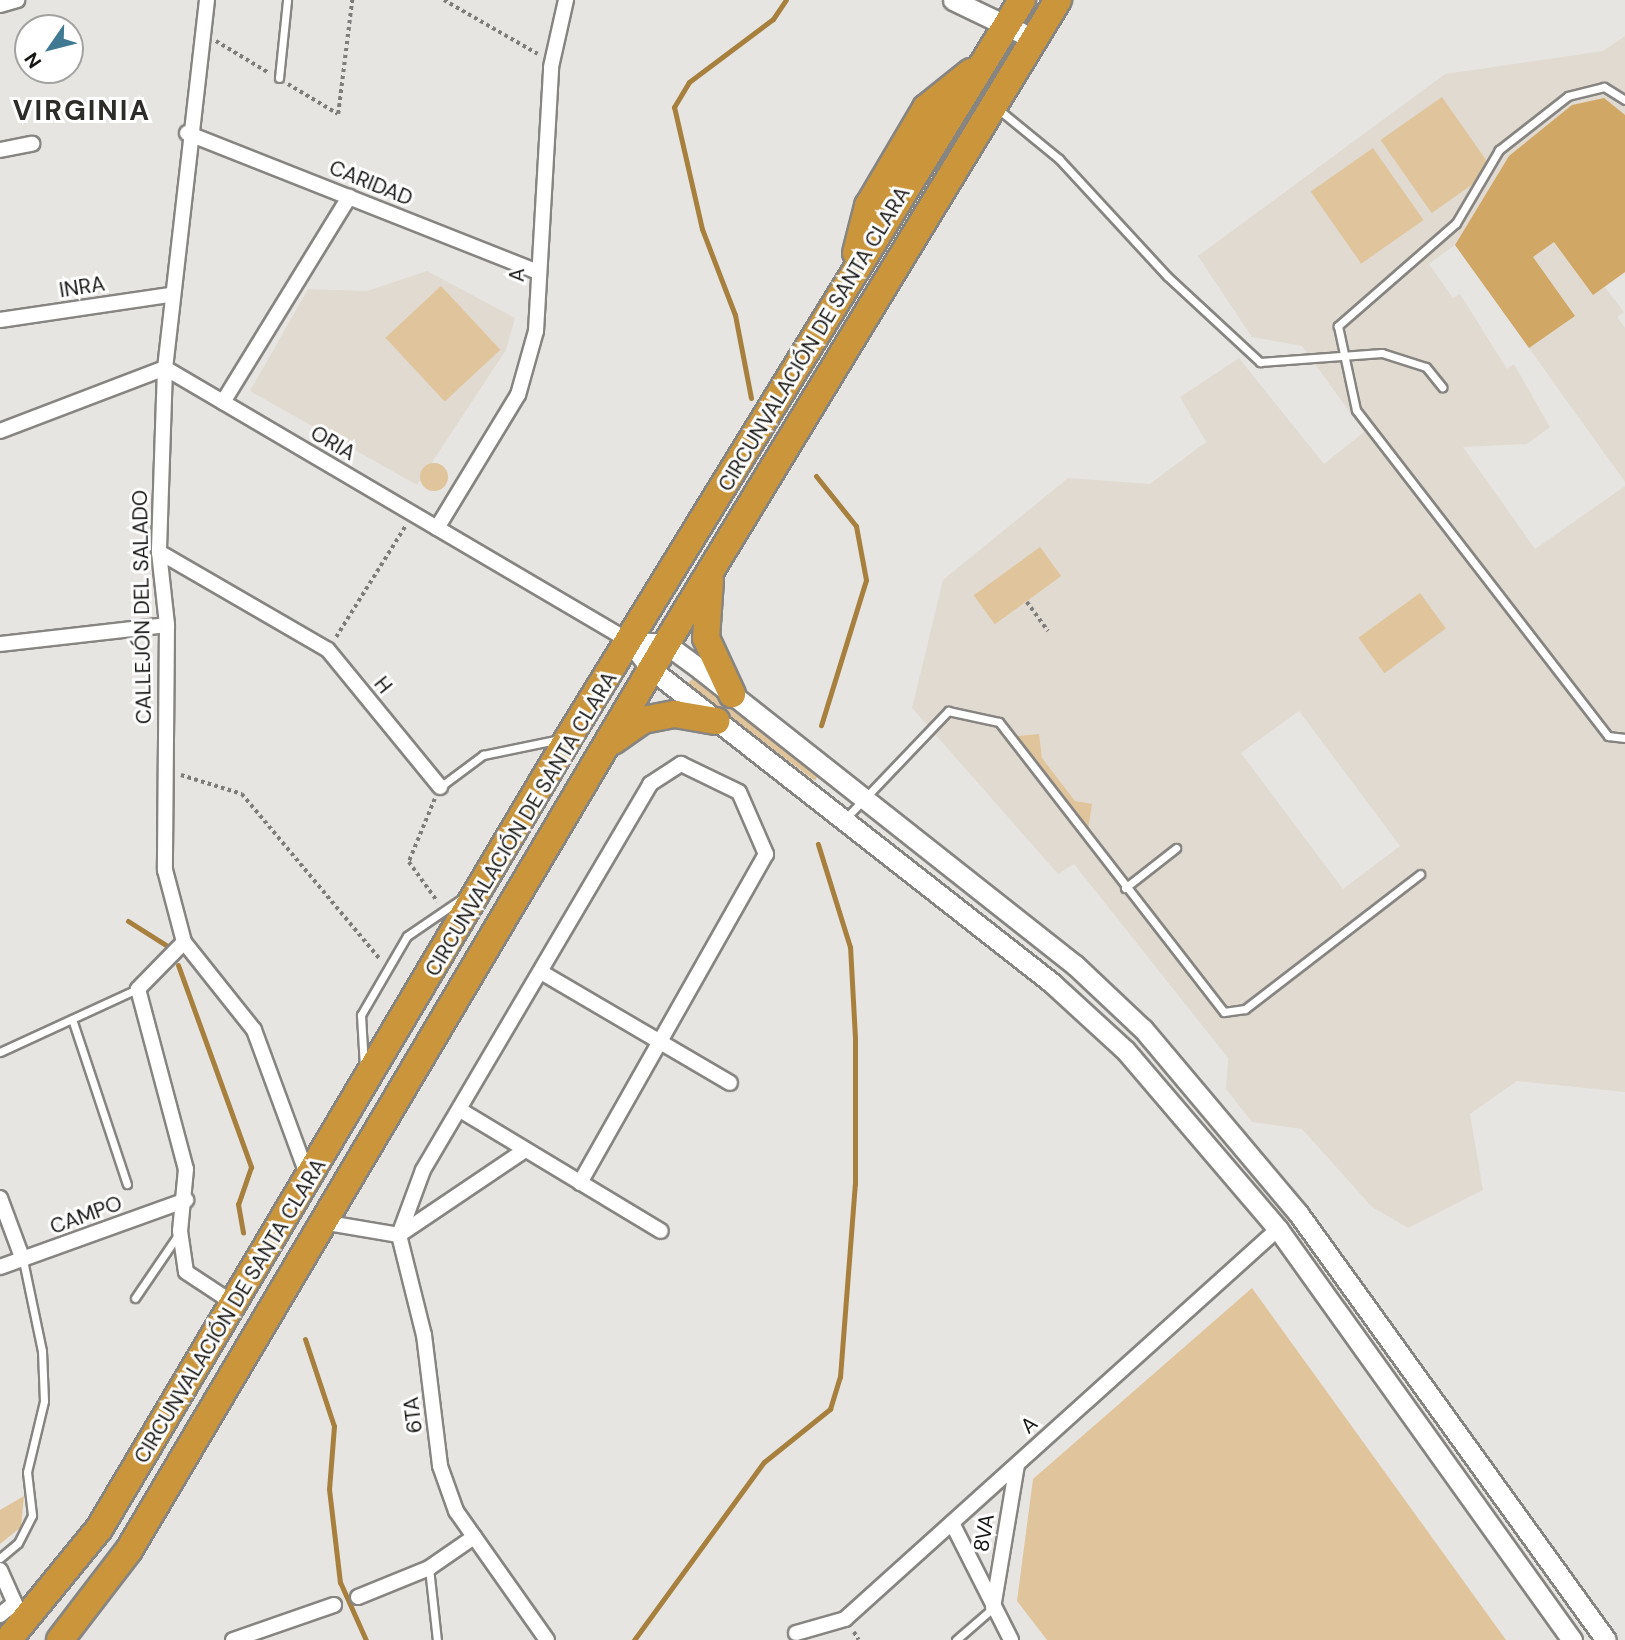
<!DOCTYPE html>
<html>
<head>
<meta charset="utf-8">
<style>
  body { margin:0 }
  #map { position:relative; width:1625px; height:1640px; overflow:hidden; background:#e7e5e2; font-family:"DM Sans",sans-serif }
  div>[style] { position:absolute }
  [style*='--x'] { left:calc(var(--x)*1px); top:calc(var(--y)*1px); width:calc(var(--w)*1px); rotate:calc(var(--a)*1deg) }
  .built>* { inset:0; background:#e1dad0 }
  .green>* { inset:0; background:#e0c59c; transform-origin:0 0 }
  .round { border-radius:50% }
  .forest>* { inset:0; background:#d0a765 }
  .stream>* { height:5px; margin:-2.5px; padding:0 2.5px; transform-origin:2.5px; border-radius:2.5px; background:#a8803e }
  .path>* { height:3.5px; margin-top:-1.75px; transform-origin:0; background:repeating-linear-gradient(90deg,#7e7d7b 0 3.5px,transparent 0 7px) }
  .roads { filter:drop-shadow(2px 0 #878582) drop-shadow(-2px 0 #878582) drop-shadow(0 2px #878582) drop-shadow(0 -2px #878582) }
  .lane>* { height:7px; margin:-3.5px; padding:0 3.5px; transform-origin:3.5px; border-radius:3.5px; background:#fff }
  .street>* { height:14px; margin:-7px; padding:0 7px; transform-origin:7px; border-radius:7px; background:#fff }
  .secondary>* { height:19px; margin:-9.5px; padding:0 9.5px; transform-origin:9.5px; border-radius:9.5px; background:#fff }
  .highway>* { height:26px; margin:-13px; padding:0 13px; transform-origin:13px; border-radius:13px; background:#ca953b }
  span { translate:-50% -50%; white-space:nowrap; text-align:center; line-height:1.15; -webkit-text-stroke:6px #fff; paint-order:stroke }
  .street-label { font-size:21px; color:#171615 }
  .district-label { font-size:28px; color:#2e2c29; font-weight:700; letter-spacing:2px }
  .north { position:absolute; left:14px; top:14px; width:70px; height:70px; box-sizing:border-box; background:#fff; border:2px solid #a2a2a1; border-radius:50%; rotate:235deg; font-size:19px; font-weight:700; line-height:28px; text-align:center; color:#171615 }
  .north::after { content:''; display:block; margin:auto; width:24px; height:32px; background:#3f7a92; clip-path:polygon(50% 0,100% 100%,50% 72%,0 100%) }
</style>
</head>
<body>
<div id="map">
  <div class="built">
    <i style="clip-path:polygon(evenodd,1625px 36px,1625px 272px,1605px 287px,1624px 312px,1617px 317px,1625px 328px,1625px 482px,1455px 245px,1429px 264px,1453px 298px,1460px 294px,1507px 369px,1514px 364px,1550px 427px,1527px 444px,1463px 447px,1535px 549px,1625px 486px,1625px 1092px,1517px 1081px,1470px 1114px,1483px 1190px,1408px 1228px,1372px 1207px,1302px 1129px,1252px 1122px,1226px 1089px,1228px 1058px,1074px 864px,1058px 874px,912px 708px,943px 580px,1068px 478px,1150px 484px,1206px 442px,1180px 397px,1239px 358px,1324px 464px,1364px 432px,1302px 346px,1252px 337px,1198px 256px,1445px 74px,1603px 51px,1625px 36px,1299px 711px,1400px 846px,1343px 889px,1241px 753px,1299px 711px)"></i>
    <i style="clip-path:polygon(427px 271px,515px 318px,506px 350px,417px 485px,250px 391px,308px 289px,367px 291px)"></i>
  </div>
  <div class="green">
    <i style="left:1442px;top:97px;width:89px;height:75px;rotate:55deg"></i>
    <i style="left:1373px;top:148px;width:88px;height:76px;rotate:55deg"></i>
    <i style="left:441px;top:286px;width:87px;height:76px;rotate:47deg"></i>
    <i class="round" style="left:420px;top:463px;width:28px;height:28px"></i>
    <i style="left:1040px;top:547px;width:36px;height:82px;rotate:54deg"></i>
    <i style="left:1420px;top:593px;width:44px;height:76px;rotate:54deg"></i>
    <i style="clip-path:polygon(694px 677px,818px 775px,815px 781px,687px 684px)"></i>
    <i style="clip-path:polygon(1039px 734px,1042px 758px,1075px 801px,1092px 804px,1088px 830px,1017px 736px)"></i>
    <i style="clip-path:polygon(1252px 1288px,1506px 1640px,1047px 1640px,1017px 1601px,1033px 1479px)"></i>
    <i style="clip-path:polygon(24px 1496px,21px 1527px,0 1544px,0 1510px)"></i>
  </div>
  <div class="forest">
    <i style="clip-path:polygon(1604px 98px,1625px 115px,1625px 272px,1593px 295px,1554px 242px,1533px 257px,1575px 316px,1529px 348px,1455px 245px,1509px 156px,1572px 105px)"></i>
  </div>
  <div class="stream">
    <i style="--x:751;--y:398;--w:85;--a:-100.9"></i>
    <i style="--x:735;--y:315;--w:92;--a:-111"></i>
    <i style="--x:702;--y:229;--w:125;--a:-102.9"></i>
    <i style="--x:674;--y:107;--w:29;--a:-59"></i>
    <i style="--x:689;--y:82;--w:105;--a:-36.9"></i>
    <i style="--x:773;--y:19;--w:23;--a:-56"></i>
    <i style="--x:816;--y:476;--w:64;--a:51.3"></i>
    <i style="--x:856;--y:526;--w:55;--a:79.5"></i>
    <i style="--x:866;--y:580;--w:152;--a:107.2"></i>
    <i style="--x:128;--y:921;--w:45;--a:32.3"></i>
    <i style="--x:178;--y:965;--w:215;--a:70.1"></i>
    <i style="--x:251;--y:1167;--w:39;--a:109"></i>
    <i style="--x:238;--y:1204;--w:29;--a:80"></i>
    <i style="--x:305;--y:1339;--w:92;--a:71.6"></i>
    <i style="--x:334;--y:1426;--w:63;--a:94.5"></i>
    <i style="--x:329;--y:1489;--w:94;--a:83.3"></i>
    <i style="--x:340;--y:1582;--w:64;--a:65.9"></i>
    <i style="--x:634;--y:1640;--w:220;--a:-53.9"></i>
    <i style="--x:764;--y:1462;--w:85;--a:-38.8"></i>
    <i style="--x:830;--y:1409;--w:34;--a:-73"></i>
    <i style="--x:840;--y:1377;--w:194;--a:-85.6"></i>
    <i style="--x:855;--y:1184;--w:146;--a:-90"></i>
    <i style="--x:855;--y:1038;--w:91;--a:-93.1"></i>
    <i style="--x:850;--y:947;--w:108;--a:-107.3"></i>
  </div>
  <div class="path">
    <i style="--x:444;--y:0;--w:108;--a:29.9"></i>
    <i style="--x:216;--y:41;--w:62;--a:31.1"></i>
    <i style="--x:288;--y:84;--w:58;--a:31"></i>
    <i style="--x:338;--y:114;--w:115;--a:-83"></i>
    <i style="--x:1027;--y:602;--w:36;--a:54"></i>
    <i style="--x:336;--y:637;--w:132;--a:-58"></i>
    <i style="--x:181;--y:775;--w:64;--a:17.3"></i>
    <i style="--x:242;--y:794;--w:215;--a:50.1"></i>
    <i style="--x:435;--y:799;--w:68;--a:112.4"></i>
    <i style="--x:409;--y:862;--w:49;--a:54.1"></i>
    <i style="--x:854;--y:1632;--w:9;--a:58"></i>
  </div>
  <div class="roads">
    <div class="lane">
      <i style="--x:279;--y:78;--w:78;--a:-84.1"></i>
      <i style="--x:1625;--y:100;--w:25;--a:-148"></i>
      <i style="--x:1604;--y:87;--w:37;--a:166"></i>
      <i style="--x:1568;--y:96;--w:88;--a:142"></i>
      <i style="--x:1499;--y:150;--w:85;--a:120.5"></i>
      <i style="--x:1456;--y:223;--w:157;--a:138.9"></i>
      <i style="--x:1338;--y:326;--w:86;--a:77.9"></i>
      <i style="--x:1356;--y:410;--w:412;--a:52.3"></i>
      <i style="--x:1608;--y:736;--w:17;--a:7"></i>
      <i style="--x:998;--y:109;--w:79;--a:39.3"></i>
      <i style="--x:1059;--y:159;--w:159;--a:47.3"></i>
      <i style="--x:1167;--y:276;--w:127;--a:42.8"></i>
      <i style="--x:1260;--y:362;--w:122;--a:-4.2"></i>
      <i style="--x:1382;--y:353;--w:46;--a:17.7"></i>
      <i style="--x:1426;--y:367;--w:26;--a:51"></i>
      <i style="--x:440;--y:787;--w:54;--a:-36.7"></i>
      <i style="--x:483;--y:755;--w:79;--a:-11.7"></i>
      <i style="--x:844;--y:820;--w:151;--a:-46.3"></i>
      <i style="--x:948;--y:711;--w:52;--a:12.2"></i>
      <i style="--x:999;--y:722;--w:367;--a:52.2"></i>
      <i style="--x:1224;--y:1012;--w:21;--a:-8"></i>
      <i style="--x:1245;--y:1009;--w:221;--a:-37.6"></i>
      <i style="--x:1125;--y:888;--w:65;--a:-38.1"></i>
      <i style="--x:72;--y:1019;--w:174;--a:71.6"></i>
      <i style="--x:0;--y:1052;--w:151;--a:-24.7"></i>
      <i style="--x:364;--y:1067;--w:52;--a:-93.3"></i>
      <i style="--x:361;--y:1015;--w:91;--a:-59.8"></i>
      <i style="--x:407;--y:936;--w:65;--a:-34.4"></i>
      <i style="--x:135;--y:1298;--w:76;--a:-55.7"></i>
      <i style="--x:0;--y:1558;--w:23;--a:-40"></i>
      <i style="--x:18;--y:1543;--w:31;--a:-63"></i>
      <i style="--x:32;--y:1515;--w:43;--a:-96.6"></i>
      <i style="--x:27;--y:1472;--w:73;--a:-76.5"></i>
      <i style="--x:44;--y:1401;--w:50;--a:-92.3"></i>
      <i style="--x:42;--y:1351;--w:93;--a:-101.8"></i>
      <i style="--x:429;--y:1568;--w:72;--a:83.7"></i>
      <i style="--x:956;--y:1640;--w:49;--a:-40.9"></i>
    </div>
    <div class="street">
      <i style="--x:207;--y:0;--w:370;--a:96.5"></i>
      <i style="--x:165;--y:368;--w:184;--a:91.9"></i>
      <i style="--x:159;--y:552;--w:73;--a:83.7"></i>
      <i style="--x:167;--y:625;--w:245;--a:90.5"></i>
      <i style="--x:165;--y:870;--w:74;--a:75.2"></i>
      <i style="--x:184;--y:942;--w:112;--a:51.5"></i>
      <i style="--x:254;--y:1030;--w:157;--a:69.8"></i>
      <i style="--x:0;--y:5;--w:18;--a:-16"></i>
      <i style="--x:187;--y:133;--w:378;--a:21.6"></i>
      <i style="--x:0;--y:150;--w:33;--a:-11"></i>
      <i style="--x:0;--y:320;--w:172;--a:-8.4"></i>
      <i style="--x:223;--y:402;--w:241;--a:-58.4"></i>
      <i style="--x:0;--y:431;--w:177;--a:-20.9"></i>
      <i style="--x:165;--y:368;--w:541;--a:30.45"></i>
      <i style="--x:437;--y:528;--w:156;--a:-58.7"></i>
      <i style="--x:518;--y:395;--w:66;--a:-74.3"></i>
      <i style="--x:536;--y:331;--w:264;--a:-86.7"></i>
      <i style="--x:551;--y:67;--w:69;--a:-77.4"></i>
      <i style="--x:159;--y:552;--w:195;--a:30.1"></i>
      <i style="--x:328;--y:650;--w:177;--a:50.7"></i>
      <i style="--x:0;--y:644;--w:168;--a:-6.5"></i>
      <i style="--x:184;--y:942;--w:66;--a:134.4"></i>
      <i style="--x:138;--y:989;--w:186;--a:75.1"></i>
      <i style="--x:186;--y:1169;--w:62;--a:95.5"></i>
      <i style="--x:180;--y:1231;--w:41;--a:81.7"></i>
      <i style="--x:186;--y:1272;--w:60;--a:33.4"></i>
      <i style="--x:541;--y:972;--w:219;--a:30.4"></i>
      <i style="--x:462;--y:1111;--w:232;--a:31.1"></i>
      <i style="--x:0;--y:1198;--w:66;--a:69.6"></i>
      <i style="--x:322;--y:1222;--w:78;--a:9.6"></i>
      <i style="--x:399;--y:1235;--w:103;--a:76"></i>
      <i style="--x:424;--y:1335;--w:132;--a:83"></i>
      <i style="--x:440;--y:1466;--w:48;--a:70.4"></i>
      <i style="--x:456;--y:1511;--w:158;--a:54.8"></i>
      <i style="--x:399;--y:1235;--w:69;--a:-69.7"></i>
      <i style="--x:423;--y:1170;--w:448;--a:-59.5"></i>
      <i style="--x:650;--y:784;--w:37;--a:-33"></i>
      <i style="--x:681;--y:764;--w:64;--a:25.8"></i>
      <i style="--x:739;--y:792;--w:68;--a:66.5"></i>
      <i style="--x:766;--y:854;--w:378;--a:119.5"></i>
      <i style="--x:399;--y:1235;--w:152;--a:-34"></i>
      <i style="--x:0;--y:1267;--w:198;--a:-19.8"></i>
      <i style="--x:952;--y:1523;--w:131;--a:63.2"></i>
      <i style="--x:0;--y:1570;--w:59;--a:66"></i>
      <i style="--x:358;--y:1597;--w:77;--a:-22.2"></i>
      <i style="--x:429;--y:1568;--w:55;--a:-34.6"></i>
      <i style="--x:993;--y:1608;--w:145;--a:-80.5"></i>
      <i style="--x:0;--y:1615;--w:19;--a:-39"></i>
      <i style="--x:796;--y:1633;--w:51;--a:-15.9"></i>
      <i style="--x:845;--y:1619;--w:583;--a:-42.01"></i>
      <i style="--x:233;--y:1640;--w:107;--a:-19.1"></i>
    </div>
    <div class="secondary">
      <i style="--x:953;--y:0;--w:90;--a:25.7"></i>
      <i style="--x:1572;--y:1640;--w:505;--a:-125.58"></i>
      <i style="--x:1278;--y:1229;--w:235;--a:-130.5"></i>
      <i style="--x:1125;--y:1050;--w:99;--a:-137.5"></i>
      <i style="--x:1052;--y:983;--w:509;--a:-141.94"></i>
      <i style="--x:651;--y:669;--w:34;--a:-127"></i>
      <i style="--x:631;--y:642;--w:35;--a:3"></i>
      <i style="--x:666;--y:644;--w:42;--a:36.3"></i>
      <i style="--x:700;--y:669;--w:478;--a:38.3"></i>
      <i style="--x:1075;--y:965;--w:93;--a:43.3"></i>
      <i style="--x:1143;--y:1029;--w:241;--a:49.9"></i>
      <i style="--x:1298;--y:1213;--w:526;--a:54.2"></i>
    </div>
    <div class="highway">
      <i style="--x:856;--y:253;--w:49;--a:-75.7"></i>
      <i style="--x:868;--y:206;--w:114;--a:-59.4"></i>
      <i style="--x:926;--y:108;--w:58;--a:-38.7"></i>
      <i style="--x:710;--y:580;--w:58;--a:93.9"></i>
      <i style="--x:706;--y:638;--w:62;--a:65.1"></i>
      <i style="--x:613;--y:741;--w:37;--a:-35"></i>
      <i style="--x:643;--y:720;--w:33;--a:-11"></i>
      <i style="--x:675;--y:714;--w:42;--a:9.7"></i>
      <i style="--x:8;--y:1640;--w:144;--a:-50.7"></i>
      <i style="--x:99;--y:1529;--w:921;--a:-59.31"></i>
      <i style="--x:569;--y:737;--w:865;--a:-58.42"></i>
      <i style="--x:60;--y:1640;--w:113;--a:-52.5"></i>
      <i style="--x:129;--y:1550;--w:1053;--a:-59.34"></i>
      <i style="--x:666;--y:644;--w:754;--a:-58.67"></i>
    </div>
  </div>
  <div class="street-label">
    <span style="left:371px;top:183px;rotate:22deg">CARIDAD</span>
    <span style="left:517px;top:275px;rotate:-87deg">A</span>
    <span style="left:82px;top:287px;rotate:-9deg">INRA</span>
    <span style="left:814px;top:339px;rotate:-59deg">CIRCUNVALACIÓN DE SANTA CLARA</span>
    <span style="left:333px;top:443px;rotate:30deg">ORIA</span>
    <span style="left:142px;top:607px;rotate:-91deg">CALLEJÓN DEL SALADO</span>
    <span style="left:383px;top:685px;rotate:51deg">H</span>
    <span style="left:521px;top:824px;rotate:-59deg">CIRCUNVALACIÓN DE SANTA CLARA</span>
    <span style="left:86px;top:1215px;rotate:-20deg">CAMPO</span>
    <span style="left:230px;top:1311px;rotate:-59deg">CIRCUNVALACIÓN DE SANTA CLARA</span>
    <span style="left:413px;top:1415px;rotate:-97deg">6TA</span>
    <span style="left:1029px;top:1425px;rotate:-42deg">A</span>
    <span style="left:984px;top:1533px;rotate:-81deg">8VA</span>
  </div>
  <div class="district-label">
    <span style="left:82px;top:111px">VIRGINIA</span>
  </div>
  <div class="north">N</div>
</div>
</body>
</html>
